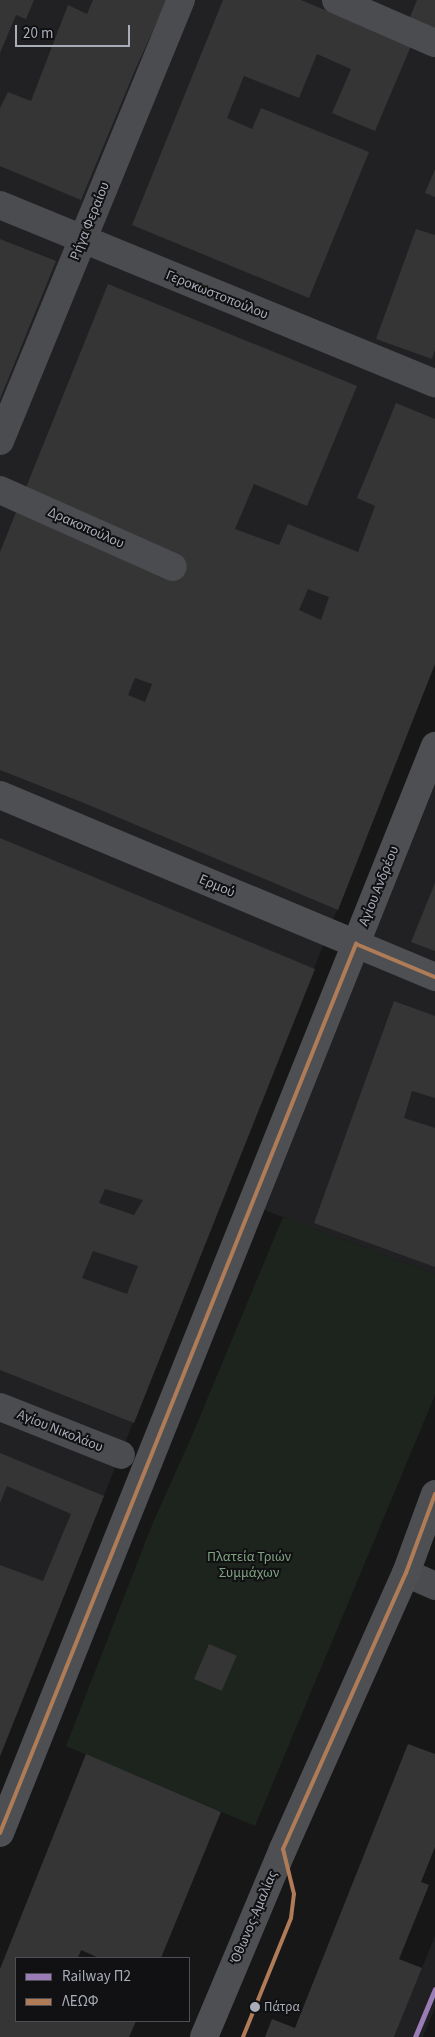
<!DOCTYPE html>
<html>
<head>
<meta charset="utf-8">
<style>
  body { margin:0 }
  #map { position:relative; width:435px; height:2037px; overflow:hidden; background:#171717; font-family:"Source Sans 3",sans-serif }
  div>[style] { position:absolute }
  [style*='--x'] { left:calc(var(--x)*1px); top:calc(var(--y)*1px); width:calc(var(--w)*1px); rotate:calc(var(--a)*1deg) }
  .built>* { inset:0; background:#212123 }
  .green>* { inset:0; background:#1d241e }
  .building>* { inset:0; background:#353536; transform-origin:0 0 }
  .minor>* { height:28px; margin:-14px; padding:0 14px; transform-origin:14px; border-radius:14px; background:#4b4c50 }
  .major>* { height:28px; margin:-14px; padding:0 14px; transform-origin:14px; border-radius:14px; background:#4d4f52 }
  .bus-1>* { height:4px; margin:-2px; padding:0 2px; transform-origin:2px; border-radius:2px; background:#b07c57 }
  .rail-1>* { height:5px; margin:-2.5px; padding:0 2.5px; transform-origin:2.5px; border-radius:2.5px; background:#9a7cb6 }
  .dots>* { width:14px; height:14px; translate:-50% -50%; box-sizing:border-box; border:2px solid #111113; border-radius:50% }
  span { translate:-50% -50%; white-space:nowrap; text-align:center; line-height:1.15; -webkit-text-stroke:4px #111113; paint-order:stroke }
  .bus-label { font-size:13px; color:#a8adb8 }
  .left { translate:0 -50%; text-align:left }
  .street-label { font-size:14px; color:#a8adb8 }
  .park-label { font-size:14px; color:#7fa381 }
  .legend { position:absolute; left:15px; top:1957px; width:175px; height:65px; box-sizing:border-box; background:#111113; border:1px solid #4d4f55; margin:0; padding:6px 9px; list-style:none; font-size:15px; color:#a8adb8 }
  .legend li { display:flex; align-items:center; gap:10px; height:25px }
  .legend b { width:25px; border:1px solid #4d4f55 }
  .scale { position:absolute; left:15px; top:25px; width:115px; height:22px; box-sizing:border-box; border:2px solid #a8adb8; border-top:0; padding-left:6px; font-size:15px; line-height:18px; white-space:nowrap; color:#a8adb8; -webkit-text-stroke:4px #111113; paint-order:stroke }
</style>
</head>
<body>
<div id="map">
  <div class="built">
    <i style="clip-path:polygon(0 0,435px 0,435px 664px,0 1757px)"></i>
    <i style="clip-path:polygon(435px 746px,435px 1274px,256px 1207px)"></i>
    <i style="clip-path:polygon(435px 1936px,435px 2008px,423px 2037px,394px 2037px)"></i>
  </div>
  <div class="green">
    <i style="clip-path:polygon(283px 1217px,435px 1274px,435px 1395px,255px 1826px,66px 1746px,152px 1525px,191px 1438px)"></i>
  </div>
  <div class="building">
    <i style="clip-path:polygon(0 0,34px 0,26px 19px,16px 15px,0 53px)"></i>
    <i style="clip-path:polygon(93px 0,167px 0,135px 70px,81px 200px,0 166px,0 108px,8px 92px,31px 101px,68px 5px,87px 14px)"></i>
    <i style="clip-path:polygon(223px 0,301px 0,411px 46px,375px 131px,332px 113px,351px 69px,317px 54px,299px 98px,244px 76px,227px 118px,252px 129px,261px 108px,369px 152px,309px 298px,132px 225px)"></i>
    <i style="clip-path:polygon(417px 0,435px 0,435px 31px,409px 20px)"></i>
    <i style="clip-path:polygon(435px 169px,435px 197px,425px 193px)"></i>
    <i style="clip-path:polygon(416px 229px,435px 235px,435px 350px,432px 359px,376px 339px)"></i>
    <i style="clip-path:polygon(0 239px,56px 261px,0 399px)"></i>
    <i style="clip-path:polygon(evenodd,108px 284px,357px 386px,307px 506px,254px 484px,235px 529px,279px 545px,288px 524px,358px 552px,375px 506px,357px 498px,396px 403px,435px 419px,435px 664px,338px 910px,84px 803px,0 770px,0 552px,108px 284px,308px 589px,329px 597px,321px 620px,299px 610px,308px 589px,108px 284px,135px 678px,152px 684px,145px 702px,128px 695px,135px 678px)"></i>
    <i style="clip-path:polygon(evenodd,0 838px,315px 969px,134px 1423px,0 1370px,0 838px,105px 1189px,143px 1200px,134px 1215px,99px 1203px,105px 1189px,0 838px,93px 1251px,138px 1266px,127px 1294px,82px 1278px,93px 1251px)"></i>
    <i style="clip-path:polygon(435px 883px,435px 951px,411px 942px)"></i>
    <i style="clip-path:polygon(394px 1001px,435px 1016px,435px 1098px,412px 1091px,404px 1118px,435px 1128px,435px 1267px,314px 1223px)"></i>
    <i style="clip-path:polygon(0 1453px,104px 1496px,0 1756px,0 1565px,43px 1581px,71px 1514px,7px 1486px,0 1503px)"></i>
    <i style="left:209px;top:1644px;width:30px;height:38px;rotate:23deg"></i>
    <i style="clip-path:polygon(408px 1744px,435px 1754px,435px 1847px,421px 1882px,429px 1885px,399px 1959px,422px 1968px,394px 2037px,265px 2037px,272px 2019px,295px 2028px)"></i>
    <i style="clip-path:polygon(86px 1754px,221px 1812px,161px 1958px,99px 1958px,81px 1950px,78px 1958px,16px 1958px,16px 2021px,136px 2021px,129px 2037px,0 2037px,0 1969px)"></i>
  </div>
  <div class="minor">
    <i style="--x:336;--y:0;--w:108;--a:23.5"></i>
    <i style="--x:0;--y:205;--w:470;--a:22.3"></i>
    <i style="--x:0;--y:441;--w:477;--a:-67.7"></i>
    <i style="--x:0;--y:490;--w:189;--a:24"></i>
    <i style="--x:0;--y:1407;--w:130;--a:21.6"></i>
    <i style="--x:406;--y:1573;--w:32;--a:24"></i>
  </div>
  <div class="major">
    <i style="--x:0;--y:795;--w:472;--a:22.7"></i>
    <i style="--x:0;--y:1833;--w:1171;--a:-68.19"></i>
    <i style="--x:204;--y:2037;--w:204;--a:-67.2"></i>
    <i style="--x:283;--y:1849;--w:302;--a:-66"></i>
    <i style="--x:406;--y:1573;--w:84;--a:-69.8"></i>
  </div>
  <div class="bus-1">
    <i style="--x:356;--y:944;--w:86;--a:22.7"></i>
    <i style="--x:0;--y:1833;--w:958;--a:-68.18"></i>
    <i style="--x:283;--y:1849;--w:302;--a:-66"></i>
    <i style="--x:406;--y:1573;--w:84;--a:-69.8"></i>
    <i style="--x:243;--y:2037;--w:128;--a:-68"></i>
    <i style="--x:291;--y:1918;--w:24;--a:-83"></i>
    <i style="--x:294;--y:1894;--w:46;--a:-103.7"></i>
  </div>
  <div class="rail-1">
    <i style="--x:415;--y:2037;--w:52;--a:-67.4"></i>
  </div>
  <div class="dots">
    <i style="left:255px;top:2007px;background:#a8adb8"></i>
  </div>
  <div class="bus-label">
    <span class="left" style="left:264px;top:2007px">Πάτρα</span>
  </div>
  <div class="street-label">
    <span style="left:90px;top:221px;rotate:-68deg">Ρήγα Φεραίου</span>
    <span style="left:217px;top:295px;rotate:22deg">Γεροκωστοπούλου</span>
    <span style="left:86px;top:528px;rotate:24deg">Δρακοπούλου</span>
    <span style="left:217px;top:886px;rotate:23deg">Ερμού</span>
    <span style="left:379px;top:886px;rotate:-68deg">Αγίου Ανδρέου</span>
    <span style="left:60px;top:1431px;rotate:22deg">Αγίου Νικολάου</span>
    <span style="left:254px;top:1917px;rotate:-67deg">Όθωνος-Αμαλίας</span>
  </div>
  <div class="park-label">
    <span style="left:249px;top:1565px">Πλατεία Τριών<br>Συμμάχων</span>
  </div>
  <ul class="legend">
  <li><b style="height:6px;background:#9a7cb6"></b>Railway Π2</li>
  <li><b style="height:6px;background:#b07c57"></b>ΛΕΩΦ</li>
  </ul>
  <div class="scale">20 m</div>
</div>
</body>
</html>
